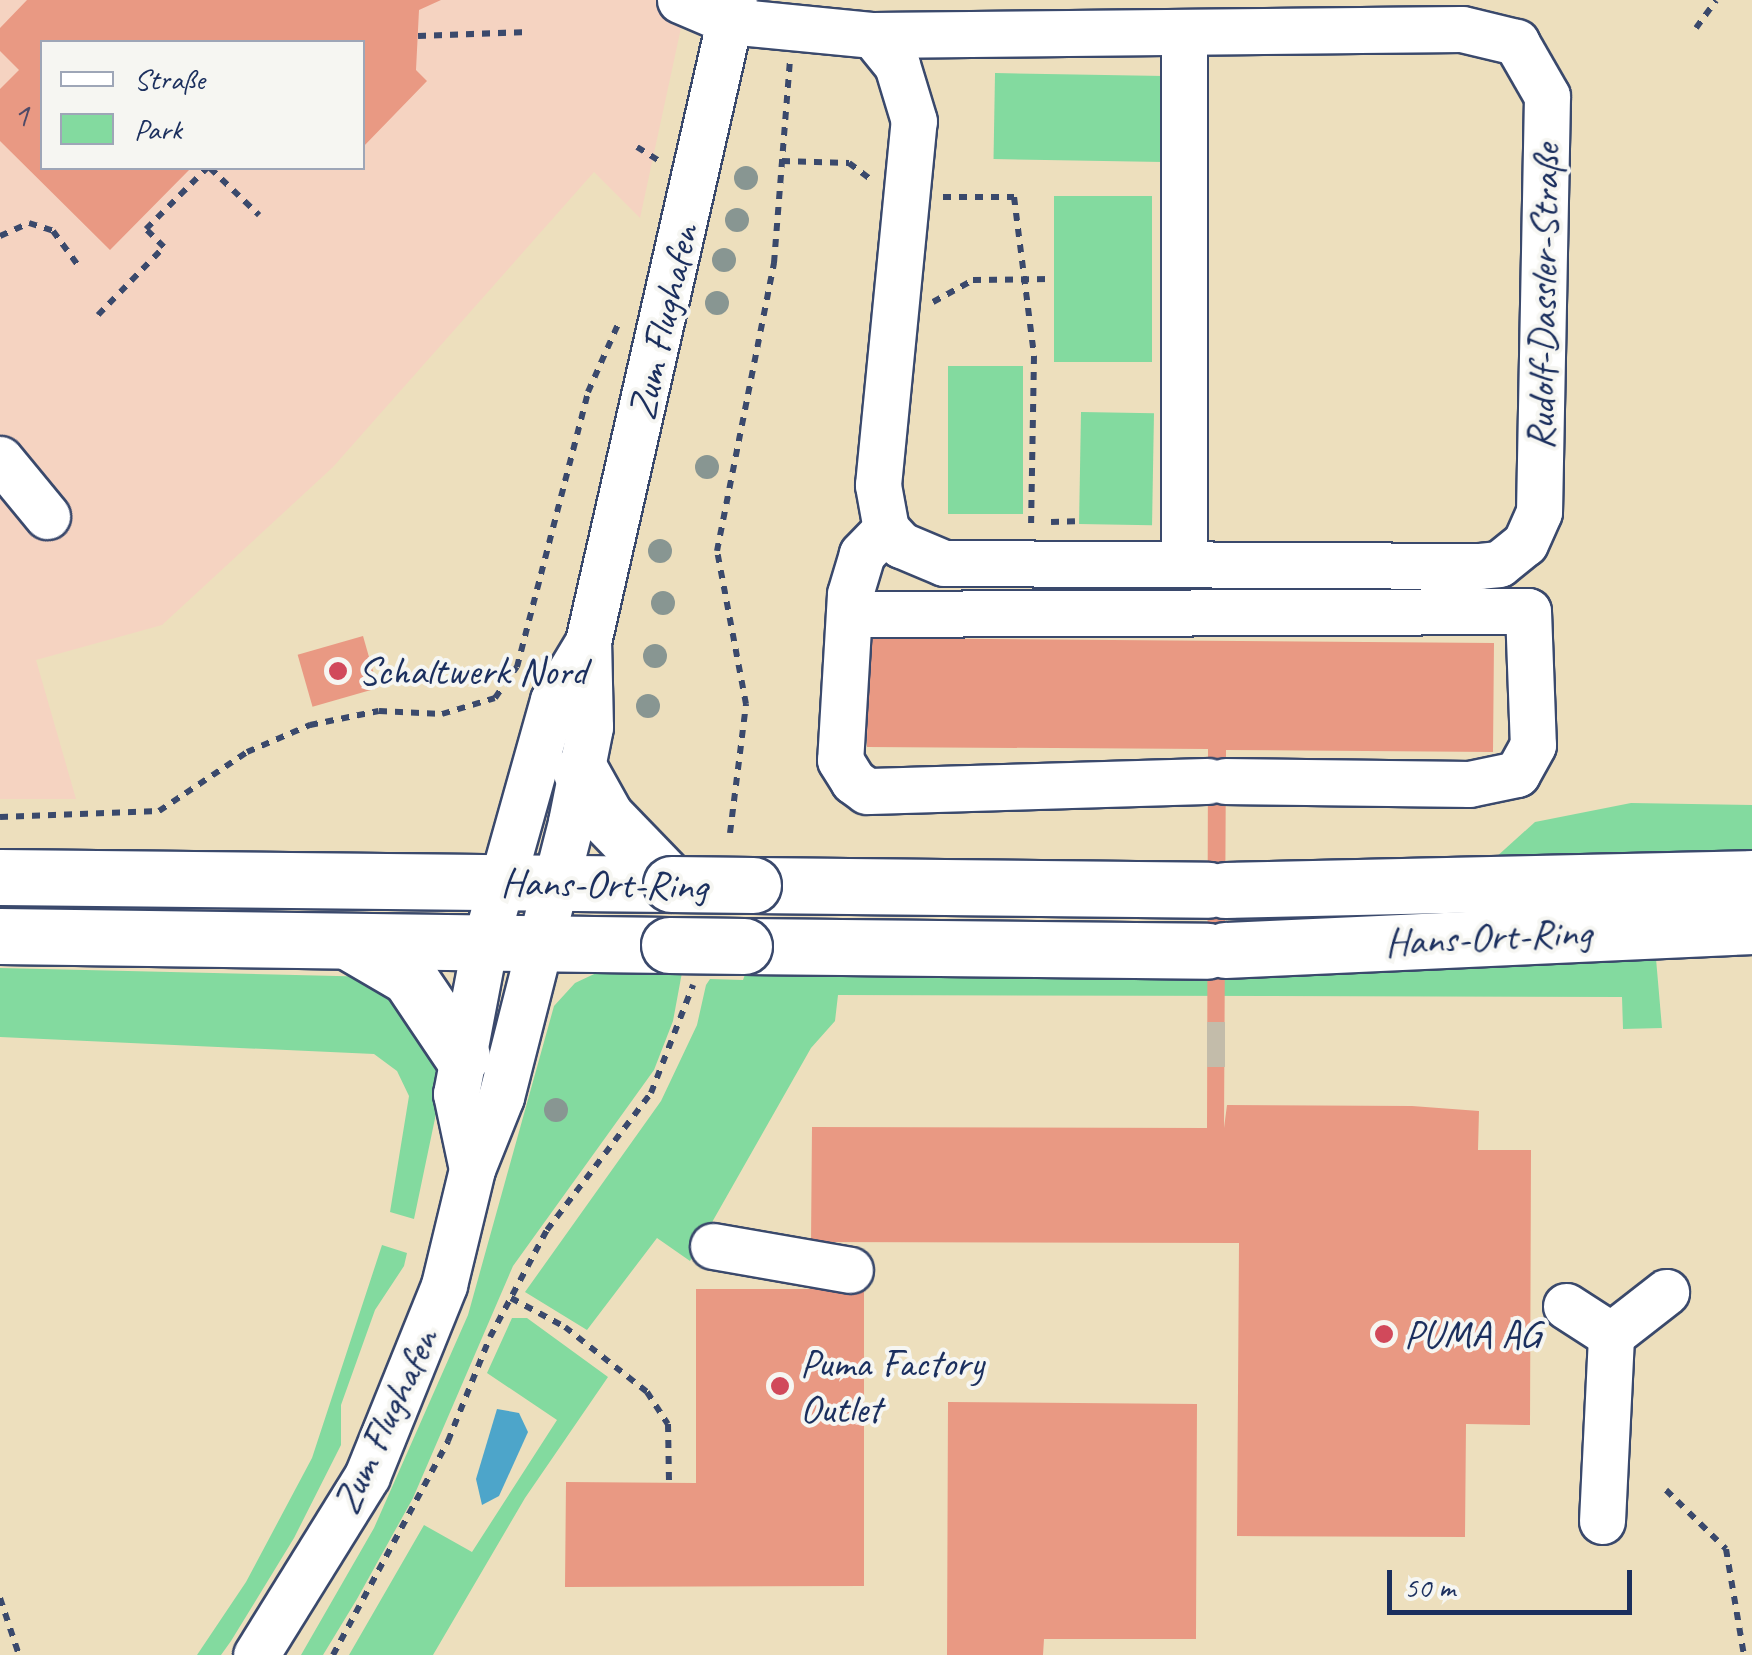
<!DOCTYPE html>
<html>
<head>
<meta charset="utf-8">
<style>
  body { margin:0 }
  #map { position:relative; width:1752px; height:1655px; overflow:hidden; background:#eddfbd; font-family:Caveat,sans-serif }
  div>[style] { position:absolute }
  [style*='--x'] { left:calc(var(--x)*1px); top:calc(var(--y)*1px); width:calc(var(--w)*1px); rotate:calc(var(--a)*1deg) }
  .built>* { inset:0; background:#f5d3c1 }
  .green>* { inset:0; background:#83da9f; transform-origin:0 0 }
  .water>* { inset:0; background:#4da5ca }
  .building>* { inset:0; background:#e99983; transform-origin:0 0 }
  .minor-tunnel>* { height:45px; margin-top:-22.5px; transform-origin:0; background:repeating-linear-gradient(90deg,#c3bcaa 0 45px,transparent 0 67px) }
  .path>* { height:6px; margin-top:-3px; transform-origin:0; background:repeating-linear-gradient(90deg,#3a496c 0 8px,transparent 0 16px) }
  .roads { filter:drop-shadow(2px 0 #3a496c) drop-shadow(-2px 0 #3a496c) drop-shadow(0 2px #3a496c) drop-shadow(0 -2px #3a496c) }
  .minor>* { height:45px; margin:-22.5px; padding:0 22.5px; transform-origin:22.5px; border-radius:22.5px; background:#fff }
  .major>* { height:55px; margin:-27.5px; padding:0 27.5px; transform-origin:27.5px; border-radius:27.5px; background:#fff }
  .bridges { filter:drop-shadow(2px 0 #3a496c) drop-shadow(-2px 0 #3a496c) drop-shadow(0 2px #3a496c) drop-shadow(0 -2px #3a496c) }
  .major-bridge>* { height:55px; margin:-27.5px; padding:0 27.5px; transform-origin:27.5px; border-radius:27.5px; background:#fff }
  .trees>* { width:24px; height:24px; margin:-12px; border-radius:50%; background:#889692 }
  .dots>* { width:28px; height:28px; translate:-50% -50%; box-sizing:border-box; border:5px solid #f6f6f2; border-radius:50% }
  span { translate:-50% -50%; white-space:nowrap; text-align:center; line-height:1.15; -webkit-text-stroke:8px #f6f6f2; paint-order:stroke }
  .number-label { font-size:35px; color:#4e4a67 }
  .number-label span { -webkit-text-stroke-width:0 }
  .street-label { font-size:40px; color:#1b2f5e }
  .poi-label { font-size:40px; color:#1b2f5e }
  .left { translate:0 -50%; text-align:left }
  .legend { position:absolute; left:40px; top:40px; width:325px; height:130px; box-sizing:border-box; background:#f6f6f2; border:2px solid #9ea6b7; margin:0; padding:12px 18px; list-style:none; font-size:30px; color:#1b2f5e }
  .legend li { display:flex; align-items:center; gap:20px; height:50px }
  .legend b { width:50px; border:2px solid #9ea6b7 }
  .scale { position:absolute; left:1387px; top:1570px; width:245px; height:45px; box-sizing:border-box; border:5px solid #1b2f5e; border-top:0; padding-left:12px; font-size:30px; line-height:35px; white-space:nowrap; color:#1b2f5e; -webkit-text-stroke:8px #f6f6f2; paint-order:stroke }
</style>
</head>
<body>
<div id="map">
  <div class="built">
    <i style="clip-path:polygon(evenodd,0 0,687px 0,640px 218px,594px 172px,333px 467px,162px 625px,36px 660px,76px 799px,0 799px,0 0,42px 42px,362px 42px,362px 168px,42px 168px,42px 42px)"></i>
  </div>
  <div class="green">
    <i style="left:1164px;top:76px;width:86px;height:169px;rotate:91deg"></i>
    <i style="left:1152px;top:196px;width:166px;height:98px;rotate:90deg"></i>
    <i style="left:1023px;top:366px;width:148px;height:75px;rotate:90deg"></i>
    <i style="left:1081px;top:412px;width:73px;height:112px;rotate:1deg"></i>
    <i style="clip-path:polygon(1631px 803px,1752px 805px,1752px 863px,1484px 868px,1535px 822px)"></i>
    <i style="clip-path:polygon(1655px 947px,1662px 1028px,1623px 1029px,1622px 997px,838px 995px,835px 1021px,811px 1048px,690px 1261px,657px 1238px,587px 1330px,525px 1292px,661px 1101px,697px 1025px,706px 985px,710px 979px,743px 980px,749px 963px)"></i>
    <i style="clip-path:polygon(683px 967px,673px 1021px,654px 1070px,513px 1266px,413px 1498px,357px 1599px,323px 1655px,301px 1655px,374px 1528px,468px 1315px,554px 1006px,575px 983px,607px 968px)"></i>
    <i style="clip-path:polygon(0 968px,378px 977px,437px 1036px,442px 1085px,414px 1219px,390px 1212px,409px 1096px,397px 1071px,374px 1054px,0 1037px)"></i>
    <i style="clip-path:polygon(382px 1245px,407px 1253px,404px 1266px,375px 1310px,341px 1405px,341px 1445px,294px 1538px,231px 1641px,221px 1655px,197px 1655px,246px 1582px,312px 1458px)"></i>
    <i style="clip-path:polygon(512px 1318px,527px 1318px,608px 1377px,525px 1498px,433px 1655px,349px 1655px,424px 1525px,472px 1552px,557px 1420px,487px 1373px)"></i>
  </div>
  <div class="water">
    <i style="clip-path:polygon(497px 1409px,519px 1413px,528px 1432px,499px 1496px,482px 1505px,476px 1479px)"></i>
  </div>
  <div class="building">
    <i style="clip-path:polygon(27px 0,441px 0,419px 10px,416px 70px,427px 81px,362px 148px,362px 42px,42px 42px,42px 168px,191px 168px,110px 250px,0 141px,0 89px,19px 70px,0 51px,0 28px)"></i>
    <i style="left:363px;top:636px;width:54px;height:68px;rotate:74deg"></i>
    <i style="clip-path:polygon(868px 638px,1494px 643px,1493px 752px,1226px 750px,1224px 1128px,1227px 1105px,1412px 1106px,1479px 1111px,1478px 1150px,1531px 1150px,1530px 1425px,1466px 1424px,1465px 1537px,1237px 1536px,1239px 1243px,811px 1242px,812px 1127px,1207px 1128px,1208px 749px,867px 747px)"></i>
    <i style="clip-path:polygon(696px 1289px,864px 1289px,864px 1586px,565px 1587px,566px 1482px,696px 1483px)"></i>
    <i style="clip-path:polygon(948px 1402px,1197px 1404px,1196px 1639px,1044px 1639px,1043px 1655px,947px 1655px)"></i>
  </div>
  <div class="minor-tunnel">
    <i style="--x:1207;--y:1044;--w:18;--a:0"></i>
  </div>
  <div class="path">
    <i style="--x:1696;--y:28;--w:34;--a:-54"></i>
    <i style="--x:418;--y:36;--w:111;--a:-2.1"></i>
    <i style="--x:637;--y:147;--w:26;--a:32"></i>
    <i style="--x:782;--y:161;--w:67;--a:1.7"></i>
    <i style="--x:849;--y:163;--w:26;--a:37"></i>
    <i style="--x:210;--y:168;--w:68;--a:43.8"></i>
    <i style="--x:943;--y:197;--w:71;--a:0"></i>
    <i style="--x:1014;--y:197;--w:160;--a:82.8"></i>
    <i style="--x:1034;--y:356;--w:167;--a:91"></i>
    <i style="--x:0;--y:236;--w:32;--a:-24"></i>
    <i style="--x:29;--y:223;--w:25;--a:18"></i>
    <i style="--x:53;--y:231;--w:46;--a:53.9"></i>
    <i style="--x:933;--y:302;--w:46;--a:-28.8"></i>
    <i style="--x:973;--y:280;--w:77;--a:-0.7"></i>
    <i style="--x:98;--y:315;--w:95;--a:-45.9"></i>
    <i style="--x:164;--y:247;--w:25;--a:-135"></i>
    <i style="--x:146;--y:229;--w:86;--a:-45"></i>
    <i style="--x:1051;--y:522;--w:24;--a:-2"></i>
    <i style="--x:0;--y:817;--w:159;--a:-2.2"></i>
    <i style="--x:159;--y:811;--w:106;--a:-33.8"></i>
    <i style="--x:247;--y:752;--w:69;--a:-23.2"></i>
    <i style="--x:310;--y:725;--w:70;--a:-11.5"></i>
    <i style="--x:379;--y:711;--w:63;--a:2.7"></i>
    <i style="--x:442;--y:714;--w:55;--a:-16.8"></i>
    <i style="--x:495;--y:698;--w:38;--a:-55"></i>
    <i style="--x:517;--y:667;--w:284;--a:-75.5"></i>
    <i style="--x:588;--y:392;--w:77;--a:-66.1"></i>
    <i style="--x:730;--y:833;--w:130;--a:-82.9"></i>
    <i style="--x:746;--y:704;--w:156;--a:-100.7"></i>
    <i style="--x:717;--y:551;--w:294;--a:-78.8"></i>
    <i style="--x:774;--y:263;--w:203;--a:-85.5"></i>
    <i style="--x:511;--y:1298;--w:61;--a:28.2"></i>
    <i style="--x:565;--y:1327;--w:105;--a:38.4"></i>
    <i style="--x:647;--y:1392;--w:38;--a:57"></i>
    <i style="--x:668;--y:1424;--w:59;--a:89"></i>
    <i style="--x:1666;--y:1490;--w:84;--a:44.5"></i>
    <i style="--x:1726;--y:1549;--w:108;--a:80.4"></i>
    <i style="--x:0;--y:1598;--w:60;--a:71.6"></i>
    <i style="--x:333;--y:1655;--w:243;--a:-61.7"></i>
    <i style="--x:448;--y:1441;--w:112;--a:-68"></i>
    <i style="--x:490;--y:1337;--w:121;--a:-62"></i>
    <i style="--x:547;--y:1230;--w:172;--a:-52.8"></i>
    <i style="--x:651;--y:1093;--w:116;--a:-68.7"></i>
  </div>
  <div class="roads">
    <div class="minor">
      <i style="--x:680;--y:0;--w:53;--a:23.2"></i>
      <i style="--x:729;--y:21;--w:145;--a:5.6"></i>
      <i style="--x:873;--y:35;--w:589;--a:-0.58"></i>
      <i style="--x:1462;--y:29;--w:56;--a:13.5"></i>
      <i style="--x:1516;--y:42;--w:62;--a:60.1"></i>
      <i style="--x:1547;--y:96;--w:416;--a:91.1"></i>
      <i style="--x:1539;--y:512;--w:34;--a:114"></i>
      <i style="--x:1525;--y:543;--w:33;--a:141"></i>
      <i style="--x:1499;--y:564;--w:19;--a:174"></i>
      <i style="--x:1480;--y:566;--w:536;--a:-179.68"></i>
      <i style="--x:944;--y:563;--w:47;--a:-157.3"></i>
      <i style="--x:901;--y:545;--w:22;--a:-133"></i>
      <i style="--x:886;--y:529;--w:45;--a:-100.3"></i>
      <i style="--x:878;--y:485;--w:366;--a:-84.4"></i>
      <i style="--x:914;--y:121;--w:59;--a:-106.9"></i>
      <i style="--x:897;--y:65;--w:38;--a:-129"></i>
      <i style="--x:1184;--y:33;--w:528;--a:90"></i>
      <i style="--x:0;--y:459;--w:74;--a:50.5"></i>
      <i style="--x:886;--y:529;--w:35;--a:134"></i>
      <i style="--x:862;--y:554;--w:42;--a:106.7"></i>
      <i style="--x:850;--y:594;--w:166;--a:93.4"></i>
      <i style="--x:840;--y:760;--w:25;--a:58"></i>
      <i style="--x:853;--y:781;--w:17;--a:36"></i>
      <i style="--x:867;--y:791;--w:341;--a:-1.7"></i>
      <i style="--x:849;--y:614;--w:679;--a:-0.25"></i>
      <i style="--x:1528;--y:611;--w:134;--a:87.9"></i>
      <i style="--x:1533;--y:745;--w:33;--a:119"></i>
      <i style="--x:1517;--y:774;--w:49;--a:168.2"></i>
      <i style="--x:1469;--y:784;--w:244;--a:-179.3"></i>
      <i style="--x:472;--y:1169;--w:77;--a:-102"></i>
      <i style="--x:456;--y:1094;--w:155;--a:-79.2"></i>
      <i style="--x:485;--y:942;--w:251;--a:-74.3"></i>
      <i style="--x:553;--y:700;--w:68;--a:-58.9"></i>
      <i style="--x:588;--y:642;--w:658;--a:-77.19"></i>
      <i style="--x:713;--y:1246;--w:139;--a:9.9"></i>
      <i style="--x:1566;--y:1306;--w:54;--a:32.8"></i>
      <i style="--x:1602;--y:1521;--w:186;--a:-87.2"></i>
      <i style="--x:1611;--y:1335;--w:70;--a:-38"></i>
      <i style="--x:256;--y:1655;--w:211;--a:-58.2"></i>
      <i style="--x:367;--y:1476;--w:206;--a:-68"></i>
      <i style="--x:444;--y:1285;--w:119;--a:-76.4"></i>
      <i style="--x:472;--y:1169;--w:78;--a:-68.1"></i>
      <i style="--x:501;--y:1097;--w:284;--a:-75.7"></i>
      <i style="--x:571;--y:822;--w:97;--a:-78.7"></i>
      <i style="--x:590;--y:727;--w:85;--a:-91.3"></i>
    </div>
    <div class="major">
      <i style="--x:581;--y:772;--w:51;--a:60.9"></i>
      <i style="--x:606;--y:817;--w:93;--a:45.9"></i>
      <i style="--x:0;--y:877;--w:671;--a:0.6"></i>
      <i style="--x:753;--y:885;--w:455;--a:0.6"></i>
      <i style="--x:1225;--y:890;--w:527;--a:-1.3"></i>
      <i style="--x:0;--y:936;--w:669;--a:0.77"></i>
      <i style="--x:349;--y:942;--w:69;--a:30.3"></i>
      <i style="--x:409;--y:977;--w:95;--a:56.1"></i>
      <i style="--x:744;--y:946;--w:463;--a:0.6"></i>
      <i style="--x:1225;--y:950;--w:528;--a:-2.61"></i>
    </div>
  </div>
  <div class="bridges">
    <div class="major-bridge">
      <i style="--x:671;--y:884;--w:82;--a:0.7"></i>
      <i style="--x:669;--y:945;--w:75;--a:0.8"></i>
    </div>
  </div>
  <div class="trees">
    <i style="left:746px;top:178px"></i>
    <i style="left:737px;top:220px"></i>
    <i style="left:724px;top:260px"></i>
    <i style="left:717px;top:303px"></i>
    <i style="left:707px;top:467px"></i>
    <i style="left:660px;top:551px"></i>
    <i style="left:663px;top:603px"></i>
    <i style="left:655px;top:656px"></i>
    <i style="left:648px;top:706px"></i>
    <i style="left:556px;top:1110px"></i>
  </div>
  <div class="dots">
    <i style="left:338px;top:671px;background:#d1495b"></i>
    <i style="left:1384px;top:1334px;background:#d1495b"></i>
    <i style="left:780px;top:1386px;background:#d1495b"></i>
  </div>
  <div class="number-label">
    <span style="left:21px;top:115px">1</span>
  </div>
  <div class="street-label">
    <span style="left:1543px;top:297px;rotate:-89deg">Rudolf-Dassler-Straße</span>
    <span style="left:663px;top:322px;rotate:-77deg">Zum Flughafen</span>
    <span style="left:604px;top:884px;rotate:1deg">Hans-Ort-Ring</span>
    <span style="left:1488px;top:937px;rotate:-3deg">Hans-Ort-Ring</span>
    <span style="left:385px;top:1421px;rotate:-65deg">Zum Flughafen</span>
  </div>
  <div class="poi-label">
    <span class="left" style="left:358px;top:671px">Schaltwerk Nord</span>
    <span class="left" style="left:1404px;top:1334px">PUMA AG</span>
    <span class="left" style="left:800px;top:1386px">Puma Factory<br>Outlet</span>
  </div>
  <ul class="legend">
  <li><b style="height:12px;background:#fff"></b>Straße</li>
  <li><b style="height:28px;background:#83da9f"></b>Park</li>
  </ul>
  <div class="scale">50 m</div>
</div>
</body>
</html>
